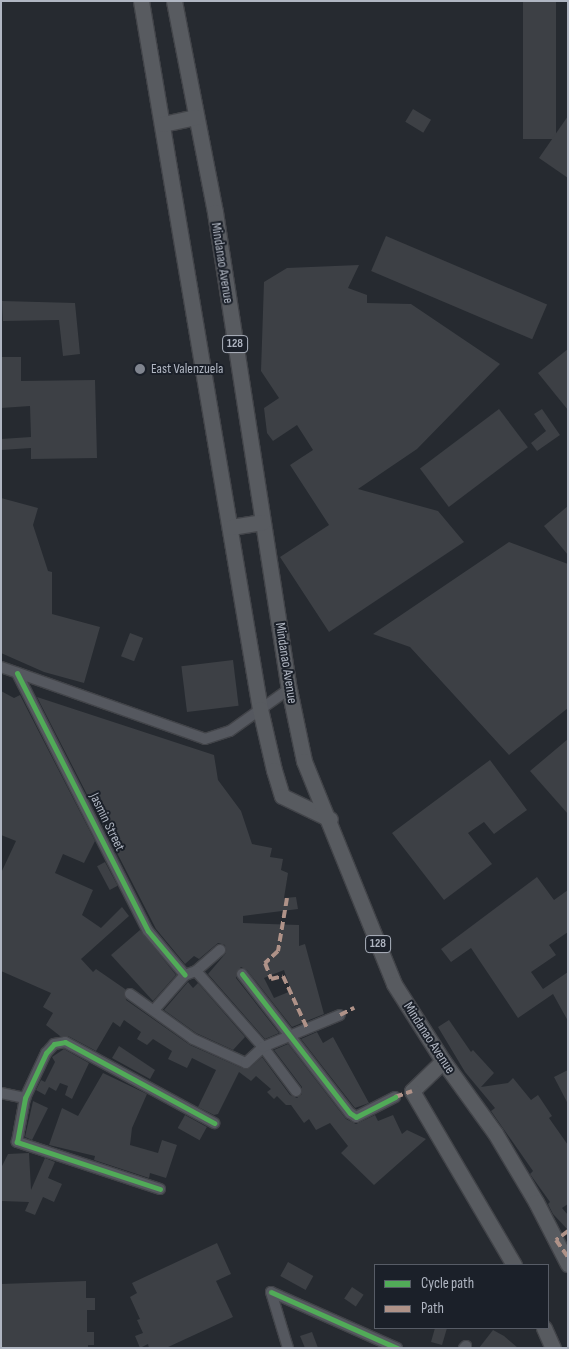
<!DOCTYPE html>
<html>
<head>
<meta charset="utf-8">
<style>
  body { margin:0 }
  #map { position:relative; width:569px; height:1349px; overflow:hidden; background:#262a30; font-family:"Sofia Sans Condensed",sans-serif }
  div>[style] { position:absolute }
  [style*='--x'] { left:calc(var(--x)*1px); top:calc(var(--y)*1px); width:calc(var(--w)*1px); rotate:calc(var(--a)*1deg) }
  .building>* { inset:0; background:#3d4045; transform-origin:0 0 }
  .roads { filter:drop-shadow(1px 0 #424449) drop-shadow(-1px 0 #424449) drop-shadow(0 1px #424449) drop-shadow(0 -1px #424449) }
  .minor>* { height:10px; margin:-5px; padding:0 5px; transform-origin:5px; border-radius:5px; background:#55585f }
  .primary>* { height:15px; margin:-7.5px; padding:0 7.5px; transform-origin:7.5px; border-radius:7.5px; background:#585b60 }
  .quiet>* { height:4px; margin-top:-2px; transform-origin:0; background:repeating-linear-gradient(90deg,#af9288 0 8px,transparent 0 12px) }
  .cycleway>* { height:5px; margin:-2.5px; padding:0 2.5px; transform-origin:2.5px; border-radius:2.5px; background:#51ab58 }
  .dots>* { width:14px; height:14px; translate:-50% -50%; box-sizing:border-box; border:2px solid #1b2029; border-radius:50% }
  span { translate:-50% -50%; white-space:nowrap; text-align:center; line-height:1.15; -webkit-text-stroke:4px #1b2029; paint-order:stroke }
  .shield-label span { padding:1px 4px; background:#1b2029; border:1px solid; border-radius:4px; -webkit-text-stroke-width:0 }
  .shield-label { font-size:12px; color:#b0b6c2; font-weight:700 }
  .street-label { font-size:14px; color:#b0b6c2 }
  .poi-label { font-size:14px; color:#b0b6c2 }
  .left { translate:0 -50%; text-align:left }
  .frame { position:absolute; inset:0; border:2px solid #b0b6c2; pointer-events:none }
  .legend { position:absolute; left:374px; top:1264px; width:175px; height:65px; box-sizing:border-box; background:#1b2029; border:1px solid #575c66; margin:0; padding:6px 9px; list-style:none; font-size:15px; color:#b0b6c2 }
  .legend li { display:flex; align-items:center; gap:10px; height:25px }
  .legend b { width:25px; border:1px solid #575c66 }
</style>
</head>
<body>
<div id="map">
  <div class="building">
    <i style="left:523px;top:1px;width:33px;height:138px"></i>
    <i style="left:413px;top:109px;width:21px;height:15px;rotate:31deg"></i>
    <i style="clip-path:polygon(568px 116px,568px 178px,539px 158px)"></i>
    <i style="left:386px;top:236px;width:175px;height:38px;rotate:23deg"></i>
    <i style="clip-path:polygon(359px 265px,348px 288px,367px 295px,367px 303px,411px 304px,500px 364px,417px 449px,358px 489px,438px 511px,464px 542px,329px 632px,280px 557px,329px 525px,290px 465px,313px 450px,297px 425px,273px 441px,267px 433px,264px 408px,279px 398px,261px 371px,264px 282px,287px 268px)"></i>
    <i style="clip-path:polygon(2px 301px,75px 303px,80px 354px,63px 356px,59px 320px,3px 321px)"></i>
    <i style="clip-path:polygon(568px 349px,568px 410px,538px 373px)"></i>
    <i style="clip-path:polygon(1px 357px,21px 357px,21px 381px,95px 380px,97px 458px,31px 459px,31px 448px,1px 450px,1px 439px,31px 437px,30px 406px,1px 408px)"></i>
    <i style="left:499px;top:409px;width:48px;height:99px;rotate:53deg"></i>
    <i style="clip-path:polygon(542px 409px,560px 435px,537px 451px,531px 443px,546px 431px,534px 414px)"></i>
    <i style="clip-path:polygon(1px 498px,38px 508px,33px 525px,48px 571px,52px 572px,52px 614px,100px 627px,84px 683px,44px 672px,1px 653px)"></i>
    <i style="clip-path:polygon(568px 506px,568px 555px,544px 526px)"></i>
    <i style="clip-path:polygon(509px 542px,568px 564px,568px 708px,509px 755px,410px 647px,373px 634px)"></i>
    <i style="left:130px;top:633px;width:14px;height:25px;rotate:21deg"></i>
    <i style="left:233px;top:660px;width:46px;height:52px;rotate:83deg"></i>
    <i style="clip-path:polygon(1px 691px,14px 698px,20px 695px,95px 841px,84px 863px,63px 854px,55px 873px,93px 890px,82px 915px,101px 928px,122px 907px,129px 916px,81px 959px,93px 972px,96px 969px,125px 989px,126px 1000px,190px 1045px,244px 1069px,250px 1068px,262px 1057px,290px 1095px,297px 1098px,302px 1094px,302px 1087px,274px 1050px,288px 1044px,346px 1119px,356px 1124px,375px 1115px,378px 1121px,393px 1115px,402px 1134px,407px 1130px,426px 1139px,374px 1185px,341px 1153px,348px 1146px,330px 1123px,316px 1130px,309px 1119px,304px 1123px,291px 1105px,286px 1105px,277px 1096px,274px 1099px,267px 1092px,271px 1089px,256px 1076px,251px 1081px,239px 1072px,218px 1114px,214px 1115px,198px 1107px,216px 1070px,192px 1058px,187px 1068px,168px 1059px,172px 1051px,153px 1039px,147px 1045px,137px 1039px,141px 1032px,124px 1020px,120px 1027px,113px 1022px,96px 1051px,68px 1036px,60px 1036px,46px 1025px,53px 1013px,43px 1007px,51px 993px,1px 971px,1px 873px,16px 841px,1px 835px)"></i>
    <i style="clip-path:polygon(evenodd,37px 697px,214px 755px,218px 780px,241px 811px,252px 844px,272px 848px,270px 857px,283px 859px,281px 870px,288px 873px,284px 898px,296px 897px,298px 909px,243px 916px,243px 923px,299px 925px,299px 946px,305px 944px,324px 1014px,292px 1027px,247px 970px,241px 967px,236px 972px,236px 978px,279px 1033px,265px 1039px,208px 974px,226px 953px,225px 945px,218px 943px,199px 959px,194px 956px,185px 964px,156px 929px,37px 697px,284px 970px,291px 991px,274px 998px,264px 978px,284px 970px)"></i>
    <i style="clip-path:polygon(568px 739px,568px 814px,530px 771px)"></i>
    <i style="clip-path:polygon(490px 760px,527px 810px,494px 834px,484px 822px,468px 833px,492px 864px,444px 900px,392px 833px)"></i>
    <i style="left:105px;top:862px;width:27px;height:9px;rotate:62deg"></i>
    <i style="clip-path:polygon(537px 877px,554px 900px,568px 890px,568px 932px,549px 945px,556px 955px,531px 972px,543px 989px,568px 972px,568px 1021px,553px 994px,518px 1018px,471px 948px,451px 962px,441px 949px)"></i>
    <i style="clip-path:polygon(140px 930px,176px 975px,153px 1001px,111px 955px)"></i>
    <i style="clip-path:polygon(188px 982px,193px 988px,198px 983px,245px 1037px,233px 1050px,196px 1033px,164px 1010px)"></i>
    <i style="clip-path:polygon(449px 1020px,471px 1052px,473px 1050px,494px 1073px,481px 1087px,508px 1083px,513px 1078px,531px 1100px,538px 1095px,552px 1116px,549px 1118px,568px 1145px,568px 1204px,562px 1208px,568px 1215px,568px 1230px,553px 1214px,548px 1204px,550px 1202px,530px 1174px,533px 1171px,491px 1111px,495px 1108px,465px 1072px,438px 1027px)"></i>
    <i style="clip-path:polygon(317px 1032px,323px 1043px,333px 1037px,369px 1103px,355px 1108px,301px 1039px)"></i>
    <i style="clip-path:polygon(119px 1046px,155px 1070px,150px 1079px,112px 1058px)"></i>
    <i style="clip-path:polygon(64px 1049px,89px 1063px,72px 1099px,65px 1095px,68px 1086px,60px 1083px,56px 1091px,49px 1087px,45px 1095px,36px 1090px,41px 1080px,45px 1082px,55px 1062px,52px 1057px)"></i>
    <i style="clip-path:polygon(568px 1070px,568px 1104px,554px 1077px)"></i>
    <i style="clip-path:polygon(103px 1073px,147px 1094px,132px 1128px,130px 1145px,158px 1153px,162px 1140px,177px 1145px,166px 1178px,150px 1173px,149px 1178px,94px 1160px,95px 1156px,49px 1145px,62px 1108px,78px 1116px)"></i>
    <i style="clip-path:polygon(33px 1101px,48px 1108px,32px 1140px,25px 1137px)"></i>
    <i style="left:185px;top:1115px;width:25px;height:15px;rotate:29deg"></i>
    <i style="clip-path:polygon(29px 1153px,31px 1190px,45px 1158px,55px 1162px,48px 1178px,62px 1184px,54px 1202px,43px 1197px,35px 1215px,25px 1211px,29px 1202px,1px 1201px,1px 1168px,8px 1154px)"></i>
    <i style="clip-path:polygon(217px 1243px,231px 1274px,216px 1281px,233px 1317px,166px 1348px,149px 1348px,148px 1344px,140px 1348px,135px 1336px,143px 1333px,137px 1320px,140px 1319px,130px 1297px,137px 1293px,132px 1283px)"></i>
    <i style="left:288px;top:1262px;width:29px;height:16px;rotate:29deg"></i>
    <i style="clip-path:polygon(86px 1281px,86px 1298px,95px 1298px,95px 1310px,87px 1310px,87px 1332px,94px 1332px,94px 1345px,88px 1345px,88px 1348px,1px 1348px,1px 1284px)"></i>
    <i style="left:352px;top:1287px;width:14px;height:14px;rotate:34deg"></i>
    <i style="clip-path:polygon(435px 1328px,447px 1328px,442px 1345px,431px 1342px)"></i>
    <i style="clip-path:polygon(493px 1330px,504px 1336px,518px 1348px,479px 1348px)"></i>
    <i style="clip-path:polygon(312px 1332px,318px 1348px,305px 1348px,300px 1336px)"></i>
  </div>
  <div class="roads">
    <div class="minor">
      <i style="--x:1;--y:667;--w:216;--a:19.4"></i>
      <i style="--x:205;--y:739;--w:26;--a:-18"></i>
      <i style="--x:230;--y:731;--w:72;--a:-35.4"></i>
      <i style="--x:17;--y:673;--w:289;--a:63.1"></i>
      <i style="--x:148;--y:931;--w:57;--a:49.9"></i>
      <i style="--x:196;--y:971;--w:32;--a:-41"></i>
      <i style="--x:242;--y:974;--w:176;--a:52.2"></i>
      <i style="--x:350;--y:1113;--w:7;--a:34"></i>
      <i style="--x:356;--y:1117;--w:44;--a:-27.1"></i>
      <i style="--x:185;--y:975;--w:12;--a:-20"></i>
      <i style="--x:196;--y:971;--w:101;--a:48.6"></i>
      <i style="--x:263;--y:1047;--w:55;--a:53.1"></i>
      <i style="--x:130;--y:994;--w:77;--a:35.5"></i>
      <i style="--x:193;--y:1039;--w:58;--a:24.4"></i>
      <i style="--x:246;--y:1063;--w:23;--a:-43"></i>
      <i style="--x:263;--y:1047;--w:83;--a:-22.6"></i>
      <i style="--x:154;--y:1010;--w:47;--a:-48.5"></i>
      <i style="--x:1;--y:1093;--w:25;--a:12"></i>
      <i style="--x:160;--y:1189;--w:151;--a:-161.8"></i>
      <i style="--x:17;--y:1142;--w:45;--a:-79.7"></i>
      <i style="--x:25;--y:1098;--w:50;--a:-65"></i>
      <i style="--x:46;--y:1053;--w:12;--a:-48"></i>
      <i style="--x:54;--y:1044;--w:11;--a:-10"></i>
      <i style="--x:65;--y:1042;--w:170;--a:28.5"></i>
      <i style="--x:271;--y:1292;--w:138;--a:24"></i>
      <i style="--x:271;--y:1292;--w:59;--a:73.1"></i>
      <i style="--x:464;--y:1348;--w:3;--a:-45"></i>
    </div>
    <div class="primary">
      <i style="--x:141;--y:1;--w:718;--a:80.46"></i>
      <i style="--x:260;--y:709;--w:63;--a:77.1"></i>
      <i style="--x:274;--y:770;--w:27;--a:73"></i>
      <i style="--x:282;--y:796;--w:53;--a:25.6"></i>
      <i style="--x:174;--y:1;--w:215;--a:79"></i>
      <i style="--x:215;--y:212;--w:483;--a:81.2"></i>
      <i style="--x:289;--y:689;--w:74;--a:78.2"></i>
      <i style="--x:304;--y:761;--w:240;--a:68"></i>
      <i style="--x:394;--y:984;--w:91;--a:57.5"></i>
      <i style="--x:443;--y:1061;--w:89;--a:54.2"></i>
      <i style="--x:495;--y:1133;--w:80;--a:59.3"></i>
      <i style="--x:536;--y:1202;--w:70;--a:62.7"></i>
      <i style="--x:163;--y:124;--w:34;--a:-12"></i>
      <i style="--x:231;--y:527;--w:32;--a:-9"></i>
      <i style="--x:443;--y:1061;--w:43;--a:135.9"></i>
      <i style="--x:412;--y:1091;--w:202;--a:59.6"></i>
      <i style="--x:544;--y:1328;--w:22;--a:66"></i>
    </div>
  </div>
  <div class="quiet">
    <i style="--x:287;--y:898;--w:54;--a:99.6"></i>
    <i style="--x:278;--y:951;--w:18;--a:137"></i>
    <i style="--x:265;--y:963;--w:17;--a:69"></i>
    <i style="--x:271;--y:979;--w:12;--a:-14"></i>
    <i style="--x:283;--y:976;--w:57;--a:65.2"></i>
    <i style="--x:340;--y:1015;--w:16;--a:-27"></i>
    <i style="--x:395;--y:1097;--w:18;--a:-19"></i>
    <i style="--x:568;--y:1231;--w:15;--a:143"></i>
    <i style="--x:556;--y:1240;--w:21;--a:55"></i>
  </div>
  <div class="cycleway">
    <i style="--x:17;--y:673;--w:289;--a:63.1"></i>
    <i style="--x:148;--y:931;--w:57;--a:49.9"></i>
    <i style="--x:242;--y:974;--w:176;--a:52.2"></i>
    <i style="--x:350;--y:1113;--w:7;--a:34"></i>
    <i style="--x:356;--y:1117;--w:44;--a:-27.1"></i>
    <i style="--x:160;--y:1189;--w:151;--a:-161.8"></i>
    <i style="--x:17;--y:1142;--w:45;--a:-79.7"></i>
    <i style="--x:25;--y:1098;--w:50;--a:-65"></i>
    <i style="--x:46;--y:1053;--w:12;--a:-48"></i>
    <i style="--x:54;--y:1044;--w:11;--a:-10"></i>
    <i style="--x:65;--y:1042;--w:170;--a:28.5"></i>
    <i style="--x:271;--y:1292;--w:138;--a:24"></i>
  </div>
  <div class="dots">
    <i style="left:140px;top:369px;background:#80858f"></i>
  </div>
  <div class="shield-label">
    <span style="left:235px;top:344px">128</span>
    <span style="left:378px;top:944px">128</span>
  </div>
  <div class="street-label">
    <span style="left:222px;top:263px;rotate:81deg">Mindanao Avenue</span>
    <span style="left:286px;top:663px;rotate:81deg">Mindanao Avenue</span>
    <span style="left:107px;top:822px;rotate:64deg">Jasmin Street</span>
    <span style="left:429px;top:1038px;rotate:57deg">Mindanao Avenue</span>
  </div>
  <div class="poi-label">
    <span class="left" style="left:151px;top:369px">East Valenzuela</span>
  </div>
  <div class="frame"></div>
  <ul class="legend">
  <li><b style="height:6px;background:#51ab58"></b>Cycle path</li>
  <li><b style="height:6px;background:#af9288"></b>Path</li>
  </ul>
</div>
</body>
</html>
